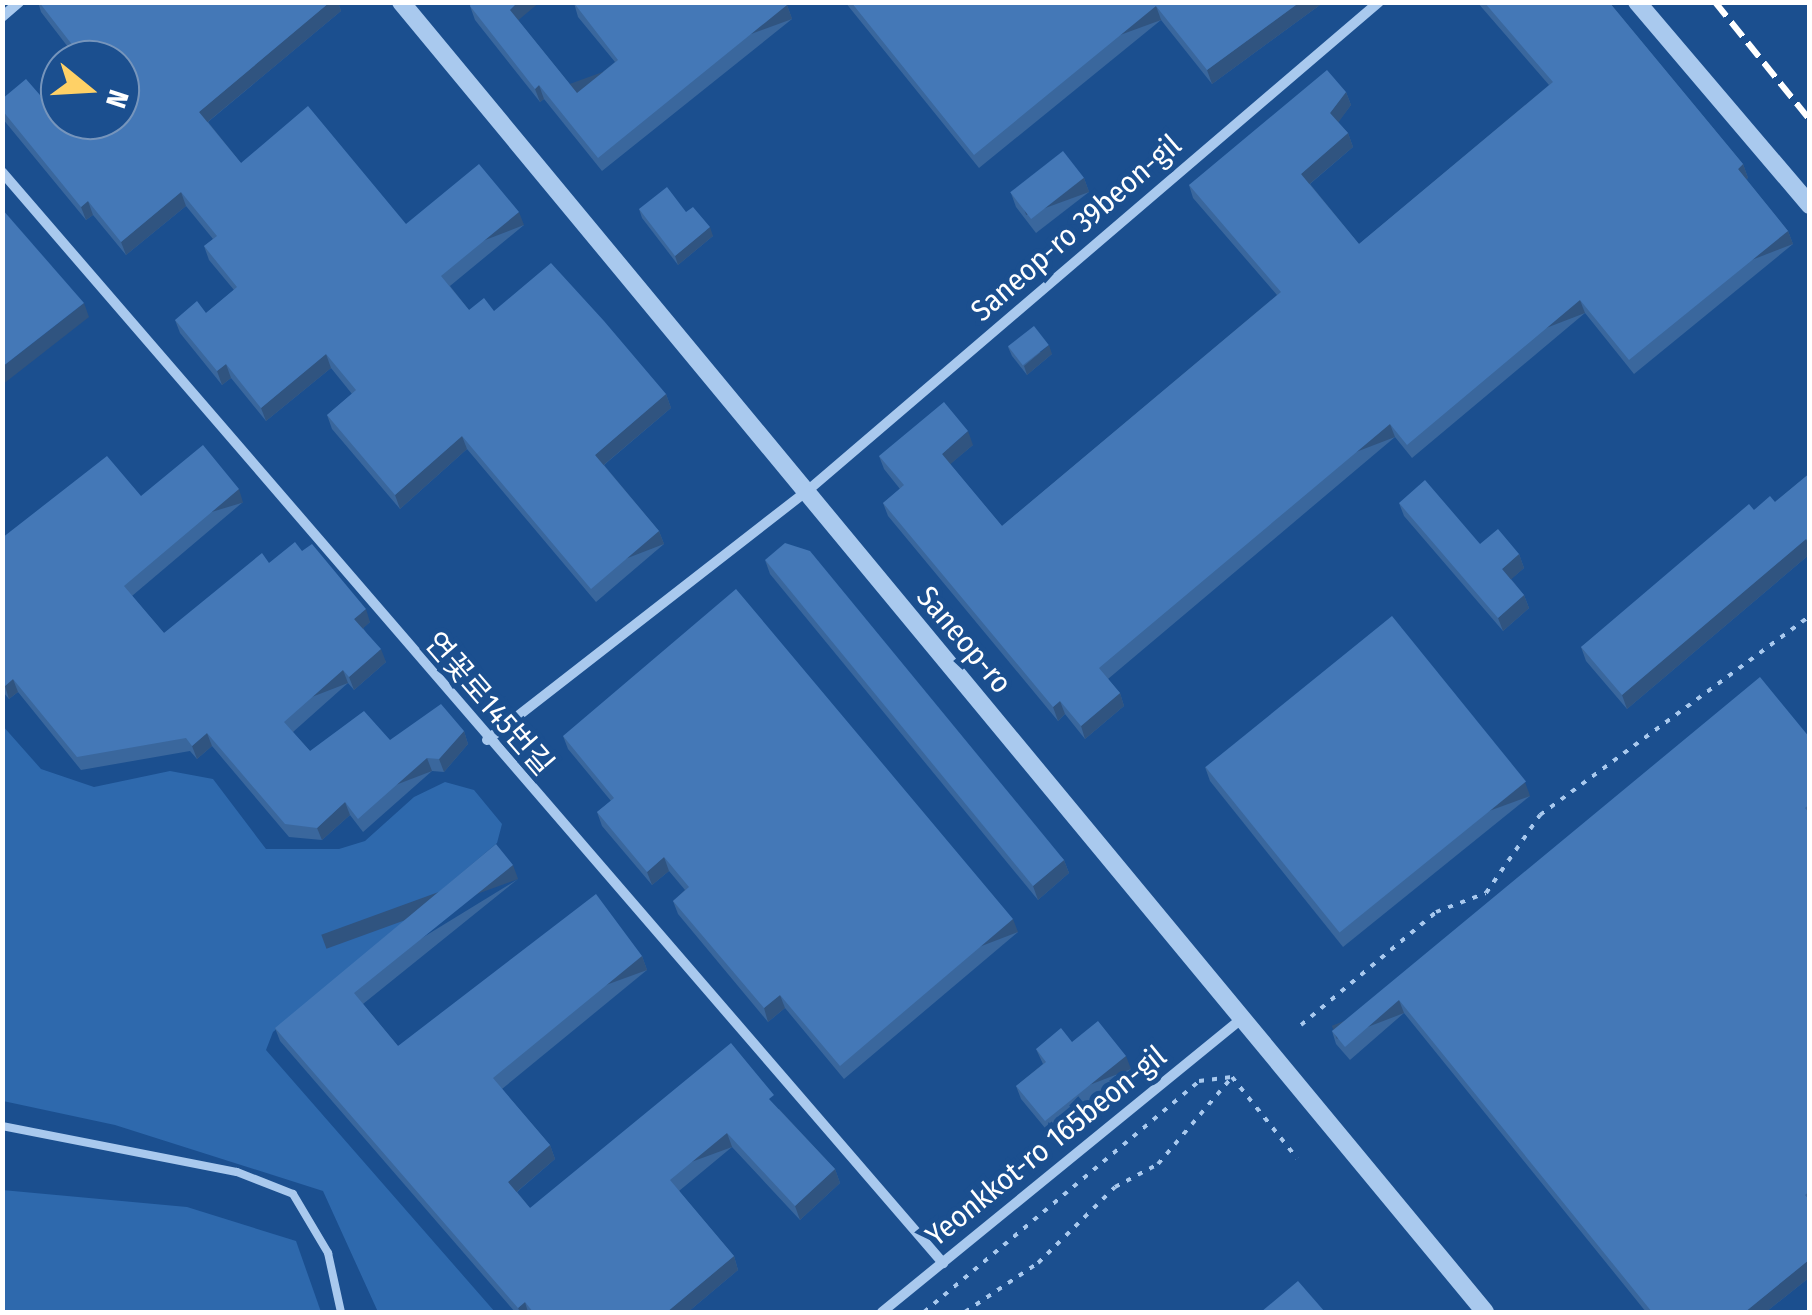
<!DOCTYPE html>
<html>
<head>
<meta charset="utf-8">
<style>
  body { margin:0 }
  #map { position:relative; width:1812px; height:1315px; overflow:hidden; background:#1b4f8f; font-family:"Fira Sans Condensed","Noto Sans KR",sans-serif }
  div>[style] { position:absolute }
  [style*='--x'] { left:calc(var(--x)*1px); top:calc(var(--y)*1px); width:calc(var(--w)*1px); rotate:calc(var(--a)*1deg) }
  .green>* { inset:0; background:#2e69ad }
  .path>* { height:4px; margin-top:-2px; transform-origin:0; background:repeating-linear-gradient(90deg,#a9c9ee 0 5px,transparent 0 13px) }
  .service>* { height:8px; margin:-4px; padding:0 4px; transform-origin:4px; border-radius:4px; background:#a9c9ee }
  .minor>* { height:10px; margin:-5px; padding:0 5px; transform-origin:5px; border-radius:5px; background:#a9c9ee }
  .tertiary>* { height:18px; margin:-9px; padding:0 9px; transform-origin:9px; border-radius:9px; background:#a9c9ee }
  .rail>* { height:6px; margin-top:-3px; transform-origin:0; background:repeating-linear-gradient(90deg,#fff 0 18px,transparent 0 26px) }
  .wall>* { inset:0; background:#3a679d }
  .shaded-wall>* { inset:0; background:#305480; transform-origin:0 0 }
  .building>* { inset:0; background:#4478b7; transform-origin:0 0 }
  span { translate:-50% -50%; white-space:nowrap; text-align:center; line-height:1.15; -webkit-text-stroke:10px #1b4f8f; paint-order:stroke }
  .street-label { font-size:30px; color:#fff }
  .frame { position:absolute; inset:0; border:5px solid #fff; pointer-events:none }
  .north { position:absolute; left:40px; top:40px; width:100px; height:100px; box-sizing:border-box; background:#1b4f8f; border:2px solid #7695bc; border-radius:50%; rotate:108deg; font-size:28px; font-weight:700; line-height:40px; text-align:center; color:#fff }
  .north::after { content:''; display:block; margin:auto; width:35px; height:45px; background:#ffd166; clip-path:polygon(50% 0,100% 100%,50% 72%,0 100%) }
</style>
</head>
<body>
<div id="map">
  <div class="green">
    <i style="clip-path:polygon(2px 725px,41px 769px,94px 787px,170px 771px,213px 779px,266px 849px,339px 849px,365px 841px,414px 797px,445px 782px,474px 790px,502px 824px,497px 843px,273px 1032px,266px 1050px,495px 1312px,378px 1312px,323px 1191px,115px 1125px,3px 1101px)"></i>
    <i style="clip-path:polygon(2px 1190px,187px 1207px,296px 1241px,321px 1312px,3px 1312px)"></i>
  </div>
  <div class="path">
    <i style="--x:1301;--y:1025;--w:176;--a:-39.9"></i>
    <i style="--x:1436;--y:912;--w:53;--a:-20.8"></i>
    <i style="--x:1486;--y:893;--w:95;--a:-55.3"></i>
    <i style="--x:1540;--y:815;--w:335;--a:-36.4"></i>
    <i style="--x:924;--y:1312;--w:359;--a:-40"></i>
    <i style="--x:1199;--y:1081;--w:33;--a:-7"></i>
    <i style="--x:1232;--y:1077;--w:104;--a:51.3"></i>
    <i style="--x:965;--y:1312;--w:88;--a:-33.9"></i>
    <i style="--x:1038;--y:1263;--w:108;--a:-44.6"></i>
    <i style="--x:1115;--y:1187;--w:49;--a:-28.1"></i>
    <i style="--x:1158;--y:1164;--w:114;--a:-49.6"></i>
  </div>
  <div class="service">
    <i style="--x:2;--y:1126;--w:239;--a:11.1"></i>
    <i style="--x:237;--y:1172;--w:60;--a:21.4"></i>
    <i style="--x:293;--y:1194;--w:69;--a:59.3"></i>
    <i style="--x:328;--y:1253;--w:60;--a:77.6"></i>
  </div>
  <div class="minor">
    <i style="--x:2;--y:17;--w:23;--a:-41"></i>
    <i style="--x:2;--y:172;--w:1441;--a:49.22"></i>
    <i style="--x:487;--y:740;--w:404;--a:-37.9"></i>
    <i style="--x:806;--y:492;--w:754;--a:-40.54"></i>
    <i style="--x:882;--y:1312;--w:463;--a:-39.2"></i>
  </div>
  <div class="tertiary">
    <i style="--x:401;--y:2;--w:1700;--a:50.39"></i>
    <i style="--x:1637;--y:2;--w:267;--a:49.6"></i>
  </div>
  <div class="rail">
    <i style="--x:1715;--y:2;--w:151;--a:51.2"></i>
  </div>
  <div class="wall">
    <i style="clip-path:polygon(38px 2px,338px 2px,341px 11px,208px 122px,241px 163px,406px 224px,524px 225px,450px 286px,469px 310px,494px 311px,666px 394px,671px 408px,604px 465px,659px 531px,664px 544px,596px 602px,467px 449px,400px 509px,332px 429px,327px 415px,352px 394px,331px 368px,266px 421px,231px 378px,222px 385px,180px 333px,175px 320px,206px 313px,234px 290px,209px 260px,204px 246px,213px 239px,186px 206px,126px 255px,93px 215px,86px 220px,2px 118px,2px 99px,60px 118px,120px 120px,120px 60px,78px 60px,41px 12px)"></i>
    <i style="clip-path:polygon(845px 2px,1324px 2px,1212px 84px,1161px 20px,979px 168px)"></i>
    <i style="clip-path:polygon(1477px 2px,1609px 2px,1743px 164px,1748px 178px,1746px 179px,1788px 231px,1793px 244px,1634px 374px,1585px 313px,1412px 458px,1395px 437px,1108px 679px,1120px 693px,1124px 706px,1085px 739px,1065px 714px,1058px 721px,888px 516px,883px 503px,900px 489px,884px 469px,879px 456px,973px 445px,950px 464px,1002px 526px,1277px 295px,1193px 198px,1189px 185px,1346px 92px,1351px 105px,1338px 122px,1348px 133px,1353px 147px,1310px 184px,1359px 244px,1549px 85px)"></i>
    <i style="clip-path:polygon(574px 3px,787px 5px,792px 19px,602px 171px,544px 99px,540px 102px,475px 20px,470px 6px,518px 20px,577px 93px,615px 62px,578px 17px)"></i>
    <i style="clip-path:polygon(1084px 178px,1089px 192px,1036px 233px,1016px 207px,1011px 193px)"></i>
    <i style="clip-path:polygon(639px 209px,686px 212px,713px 236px,678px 265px,642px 218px)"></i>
    <i style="clip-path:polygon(1008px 347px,1052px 354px,1027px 375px,1012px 356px)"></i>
    <i style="clip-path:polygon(1810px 473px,1810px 554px,1627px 709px,1586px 661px,1581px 647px,1754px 510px,1775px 502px)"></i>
    <i style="clip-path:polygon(141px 496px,243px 502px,132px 596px,164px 633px,269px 563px,302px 551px,370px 622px,363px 628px,386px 662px,354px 690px,348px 683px,293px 732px,310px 751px,464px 731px,468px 744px,444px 772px,432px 771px,363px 832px,350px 815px,322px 840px,289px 837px,212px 746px,197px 759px,190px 751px,81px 770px,18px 692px,9px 699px,2px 691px,2px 538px)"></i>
    <i style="clip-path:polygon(1399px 503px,1480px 544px,1519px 554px,1524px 568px,1511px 579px,1524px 595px,1529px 608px,1503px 631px,1404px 516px)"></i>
    <i style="clip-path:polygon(765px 560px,1064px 860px,1069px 873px,1038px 900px,770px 574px)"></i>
    <i style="clip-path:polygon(563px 736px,1018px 932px,844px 1079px,785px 1008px,768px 1022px,678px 914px,673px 901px,685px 890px,669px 871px,652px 885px,602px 826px,597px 812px,611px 801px,568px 749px)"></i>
    <i style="clip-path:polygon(1810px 738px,1810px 1277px,1766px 1312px,1646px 1312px,1404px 1013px,1350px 1060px,1336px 1044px,1332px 1031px)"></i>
    <i style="clip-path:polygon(1205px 767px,1530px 796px,1343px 947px,1210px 781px)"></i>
    <i style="clip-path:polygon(518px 879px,363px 1004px,398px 1046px,642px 956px,647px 970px,502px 1089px,550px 1145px,555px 1159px,517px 1192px,530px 1208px,779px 1109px,835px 1169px,840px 1183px,800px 1220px,732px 1147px,679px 1191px,734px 1256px,738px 1270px,688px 1312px,515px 1312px,280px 1041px,275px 1028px)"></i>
    <i style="clip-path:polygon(1072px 1042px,1131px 1069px,1050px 1134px,1021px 1099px,1016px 1086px,1043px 1064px,1036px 1049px)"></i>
  </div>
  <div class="shaded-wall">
    <i style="clip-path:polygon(330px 2px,338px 2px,341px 11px,204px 125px,199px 112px)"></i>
    <i style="clip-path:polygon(518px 2px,540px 2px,515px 23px,510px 10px)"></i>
    <i style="clip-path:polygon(1300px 2px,1324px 2px,1212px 84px,1207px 70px)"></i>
    <i style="left:787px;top:5px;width:15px;height:243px;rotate:70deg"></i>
    <i style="left:1156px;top:6px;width:15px;height:235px;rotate:70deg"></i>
    <i style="clip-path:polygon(539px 85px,544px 99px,540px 102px,535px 89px)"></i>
    <i style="clip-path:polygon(1346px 92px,1351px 105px,1335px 127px,1330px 113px)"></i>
    <i style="clip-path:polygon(1348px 133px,1353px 147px,1306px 187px,1301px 174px)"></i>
    <i style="clip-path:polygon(1743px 164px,1748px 178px,1743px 182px,1738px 169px)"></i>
    <i style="left:1084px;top:178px;width:15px;height:67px;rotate:70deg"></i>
    <i style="clip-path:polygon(181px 192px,186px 206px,126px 255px,121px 242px)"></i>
    <i style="clip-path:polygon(88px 201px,93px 215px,86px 220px,81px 207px)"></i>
    <i style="left:519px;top:212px;width:14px;height:101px;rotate:69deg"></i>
    <i style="clip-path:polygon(710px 227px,713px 236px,678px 265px,675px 256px)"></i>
    <i style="left:1788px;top:231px;width:14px;height:205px;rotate:69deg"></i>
    <i style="left:1580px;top:300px;width:14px;height:226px;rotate:69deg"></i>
    <i style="clip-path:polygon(84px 303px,89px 317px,2px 385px,2px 367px)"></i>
    <i style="clip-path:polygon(1049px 345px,1052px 354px,1027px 375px,1024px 366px)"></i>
    <i style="clip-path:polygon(326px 354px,331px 368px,266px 421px,261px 408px)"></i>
    <i style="clip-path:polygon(226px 364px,231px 378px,222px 385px,217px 371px)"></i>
    <i style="clip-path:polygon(666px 394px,671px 408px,600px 468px,595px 455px)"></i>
    <i style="left:1390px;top:424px;width:14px;height:380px;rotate:69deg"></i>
    <i style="clip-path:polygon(968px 431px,973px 445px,947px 467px,942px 454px)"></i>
    <i style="clip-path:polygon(462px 436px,467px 449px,400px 509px,395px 495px)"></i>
    <i style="left:239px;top:489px;width:14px;height:150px;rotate:73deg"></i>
    <i style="left:659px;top:531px;width:14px;height:89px;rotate:69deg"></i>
    <i style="clip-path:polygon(1806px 539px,1810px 548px,1810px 554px,1627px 709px,1622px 695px)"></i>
    <i style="clip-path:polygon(1519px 554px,1524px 568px,1507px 583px,1502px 569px)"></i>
    <i style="clip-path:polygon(1524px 595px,1529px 608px,1503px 631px,1498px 618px)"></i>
    <i style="clip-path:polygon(366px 609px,370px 622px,359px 632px,354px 619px)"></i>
    <i style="clip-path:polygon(381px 649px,386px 662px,354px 690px,349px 677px)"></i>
    <i style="left:343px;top:670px;width:14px;height:79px;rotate:69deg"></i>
    <i style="clip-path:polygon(13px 679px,18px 692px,9px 699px,5px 686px)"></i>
    <i style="clip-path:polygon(1120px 693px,1124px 706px,1085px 739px,1081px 726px)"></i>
    <i style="clip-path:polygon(1060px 701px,1065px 714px,1058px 721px,1053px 707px)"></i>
    <i style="clip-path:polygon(464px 731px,468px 744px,444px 772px,439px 759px)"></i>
    <i style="clip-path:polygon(207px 733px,212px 746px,197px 759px,192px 746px)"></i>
    <i style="left:427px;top:758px;width:14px;height:92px;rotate:69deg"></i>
    <i style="left:1525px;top:782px;width:15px;height:240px;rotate:70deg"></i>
    <i style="clip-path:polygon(345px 802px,350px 815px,322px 840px,317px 828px)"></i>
    <i style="clip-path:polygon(664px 857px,669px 871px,652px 885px,647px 872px)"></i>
    <i style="clip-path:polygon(1064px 860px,1069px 873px,1038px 900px,1033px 886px)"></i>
    <i style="left:513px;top:865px;width:15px;height:204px;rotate:70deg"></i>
    <i style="left:1013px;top:919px;width:14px;height:227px;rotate:69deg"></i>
    <i style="left:642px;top:956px;width:15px;height:193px;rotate:70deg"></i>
    <i style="clip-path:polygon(780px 995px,785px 1008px,768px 1022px,764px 1008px)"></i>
    <i style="left:1399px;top:1000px;width:14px;height:72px;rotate:69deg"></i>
    <i style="left:1126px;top:1056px;width:14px;height:104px;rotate:69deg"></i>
    <i style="left:727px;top:1133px;width:15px;height:74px;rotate:70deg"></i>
    <i style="clip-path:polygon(550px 1145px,555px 1159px,513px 1195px,508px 1182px)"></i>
    <i style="clip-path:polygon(835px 1169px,840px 1183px,800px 1220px,795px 1206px)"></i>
    <i style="clip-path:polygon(734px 1256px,738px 1270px,688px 1312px,667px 1312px)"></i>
    <i style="clip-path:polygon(1810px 1259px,1810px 1277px,1766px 1312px,1745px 1312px)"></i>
    <i style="clip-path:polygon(525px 1302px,528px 1312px,520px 1312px,518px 1308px)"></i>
  </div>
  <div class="building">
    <i style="clip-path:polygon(39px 2px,330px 2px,199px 112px,241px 163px,308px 106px,406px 224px,479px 164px,519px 212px,441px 276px,469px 310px,484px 298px,494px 311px,551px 263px,604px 321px,666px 394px,595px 455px,659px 531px,591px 589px,462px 436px,395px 495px,327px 415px,356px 390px,326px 354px,261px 408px,226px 364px,217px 371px,175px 320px,197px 301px,206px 313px,237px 287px,204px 246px,217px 236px,181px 192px,121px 242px,88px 201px,81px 207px,2px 110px,2px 99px,26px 79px,60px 118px,60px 120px,120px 120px,120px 60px,84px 60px)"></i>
    <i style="clip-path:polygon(471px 2px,518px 2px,510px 10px,577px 93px,618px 60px,574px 3px,575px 2px,784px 2px,787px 5px,598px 158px,539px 85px,535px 89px,470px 6px)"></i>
    <i style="clip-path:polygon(851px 2px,1300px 2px,1207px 70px,1156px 6px,974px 155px)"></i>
    <i style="clip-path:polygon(1484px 2px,1609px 2px,1743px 164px,1738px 169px,1788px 231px,1629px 360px,1580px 300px,1407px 445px,1390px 424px,1099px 668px,1120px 693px,1081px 726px,1060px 701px,1053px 707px,883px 503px,904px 485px,879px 456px,944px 402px,968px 431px,942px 454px,1002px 526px,1281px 292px,1189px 185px,1327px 70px,1346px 92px,1330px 113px,1348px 133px,1301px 174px,1359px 244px,1553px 82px)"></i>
    <i style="left:1063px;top:151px;width:34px;height:67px;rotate:52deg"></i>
    <i style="clip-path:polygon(667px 187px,686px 212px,693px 207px,710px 227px,675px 256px,639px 209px)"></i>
    <i style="clip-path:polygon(2px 209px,84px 303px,2px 367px)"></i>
    <i style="left:1034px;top:326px;width:24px;height:33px;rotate:52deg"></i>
    <i style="clip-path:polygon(203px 445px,239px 489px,124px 586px,164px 633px,262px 553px,269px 563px,295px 542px,302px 551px,312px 544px,366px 609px,354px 619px,381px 649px,349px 677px,343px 670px,284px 722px,310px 751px,364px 711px,390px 740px,441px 704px,464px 731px,439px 759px,427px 758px,358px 819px,345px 802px,317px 828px,285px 824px,207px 733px,192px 746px,186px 738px,77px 757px,13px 679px,5px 686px,2px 683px,2px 538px,107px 456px,141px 496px)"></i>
    <i style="clip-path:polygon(1810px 473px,1810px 542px,1806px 539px,1622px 695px,1581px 647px,1749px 504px,1754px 510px,1770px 496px,1775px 502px)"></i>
    <i style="clip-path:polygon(1425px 480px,1480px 544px,1498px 529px,1519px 554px,1502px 569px,1524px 595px,1498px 618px,1399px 503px)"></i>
    <i style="clip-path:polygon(785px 543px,810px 551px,1064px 860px,1033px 886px,765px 560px)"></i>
    <i style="clip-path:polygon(736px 589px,1013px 919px,840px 1066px,780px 995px,764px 1008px,673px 901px,689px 887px,664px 857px,647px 872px,597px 812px,614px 798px,563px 736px)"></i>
    <i style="left:1392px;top:616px;width:213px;height:240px;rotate:51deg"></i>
    <i style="clip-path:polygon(1760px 677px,1810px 738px,1810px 804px,1805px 808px,1810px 814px,1810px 1191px,1805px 1195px,1810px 1201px,1810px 1259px,1745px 1312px,1652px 1312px,1399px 1000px,1345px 1047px,1332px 1031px)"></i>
    <i style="clip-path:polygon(496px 844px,513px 865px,354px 993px,398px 1046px,596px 894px,642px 956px,493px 1078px,550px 1145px,508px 1182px,530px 1208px,731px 1043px,774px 1095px,769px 1099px,835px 1169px,795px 1206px,727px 1133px,670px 1180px,734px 1256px,667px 1312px,533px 1312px,525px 1302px,518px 1308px,275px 1028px)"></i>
    <i style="clip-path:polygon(1098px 1021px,1126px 1056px,1045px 1121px,1016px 1086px,1046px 1062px,1036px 1049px,1061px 1028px,1072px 1042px)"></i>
    <i style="clip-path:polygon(1298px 1281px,1325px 1312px,1261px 1312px)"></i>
  </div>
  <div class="street-label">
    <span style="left:1076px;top:228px;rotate:-41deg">Saneop-ro 39beon-gil</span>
    <span style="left:964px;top:640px;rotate:50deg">Saneop-ro</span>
    <span style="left:489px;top:704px;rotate:49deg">연꽃로145번길</span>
    <span style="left:1046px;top:1146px;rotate:-39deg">Yeonkkot-ro 165beon-gil</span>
  </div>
  <div class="frame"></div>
  <div class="north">N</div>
</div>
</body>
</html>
